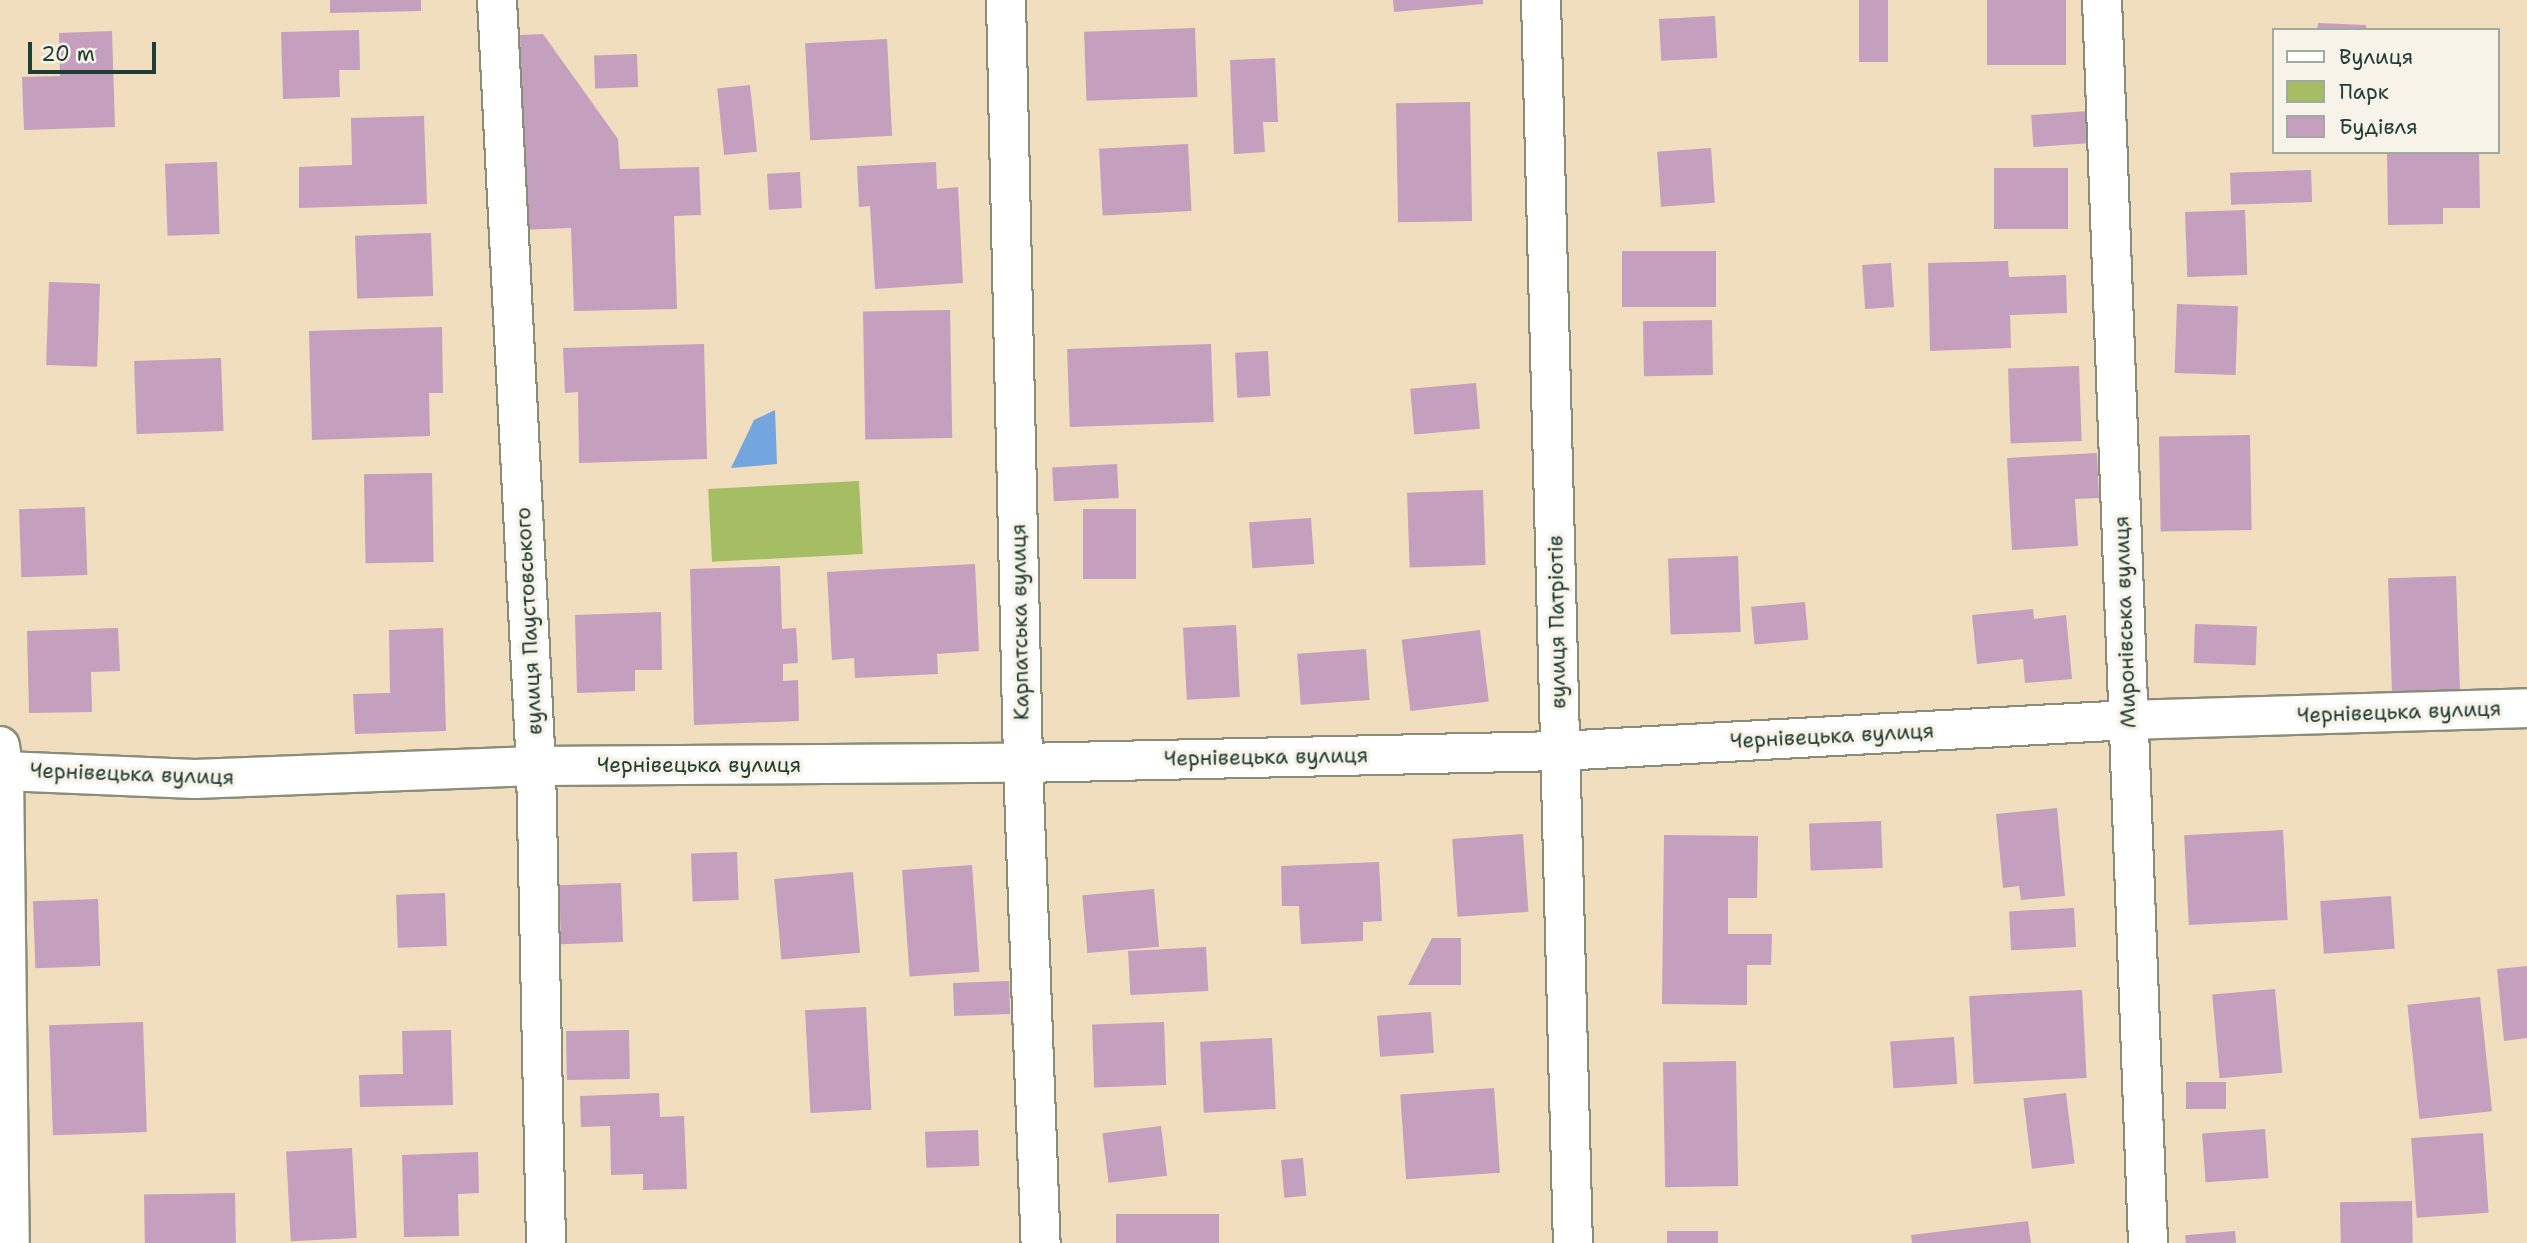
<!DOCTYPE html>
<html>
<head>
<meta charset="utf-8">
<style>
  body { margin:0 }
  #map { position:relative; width:2527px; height:1243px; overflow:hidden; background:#f1debe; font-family:"Shantell Sans",sans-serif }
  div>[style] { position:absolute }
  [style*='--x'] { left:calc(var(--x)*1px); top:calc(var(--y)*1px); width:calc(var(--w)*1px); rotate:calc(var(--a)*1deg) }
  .green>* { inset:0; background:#a5bd63; transform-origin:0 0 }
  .water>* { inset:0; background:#73a6df }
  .building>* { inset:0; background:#c49fbe; transform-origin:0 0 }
  .roads { filter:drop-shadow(2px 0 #888e79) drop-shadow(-2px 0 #888e79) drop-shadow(0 2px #888e79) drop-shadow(0 -2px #888e79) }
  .minor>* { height:38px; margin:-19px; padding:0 19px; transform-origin:19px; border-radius:19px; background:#fff }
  span { translate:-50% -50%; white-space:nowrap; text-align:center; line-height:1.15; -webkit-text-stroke:7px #f7f3e8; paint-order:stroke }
  .street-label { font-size:21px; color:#1f3d34 }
  .legend { position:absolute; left:2272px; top:28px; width:228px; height:126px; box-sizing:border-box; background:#f7f3e8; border:2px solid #a1aaa0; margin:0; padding:9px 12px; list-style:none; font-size:21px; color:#1f3d34 }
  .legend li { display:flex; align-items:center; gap:14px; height:35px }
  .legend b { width:35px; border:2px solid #a1aaa0 }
  .scale { position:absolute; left:28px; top:42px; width:128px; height:32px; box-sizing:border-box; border:4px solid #1f3d34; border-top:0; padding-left:9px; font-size:21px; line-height:24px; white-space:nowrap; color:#1f3d34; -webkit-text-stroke:5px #f7f3e8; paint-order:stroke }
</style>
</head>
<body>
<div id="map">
  <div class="green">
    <i style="left:859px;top:481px;width:73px;height:151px;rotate:87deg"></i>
  </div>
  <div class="water">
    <i style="clip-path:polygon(775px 410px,777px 464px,731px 468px,754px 420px)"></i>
  </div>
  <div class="building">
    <i style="clip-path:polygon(330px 0,421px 0,421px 11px,330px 13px)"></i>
    <i style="clip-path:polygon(1393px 0,1483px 0,1483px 4px,1394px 12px)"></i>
    <i style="left:1859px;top:0;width:29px;height:62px"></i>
    <i style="left:1987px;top:0;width:79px;height:65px"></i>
    <i style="left:1715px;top:16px;width:42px;height:56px;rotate:87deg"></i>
    <i style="clip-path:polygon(2318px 23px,2366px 25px,2366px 30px,2317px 30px)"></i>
    <i style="left:1195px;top:28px;width:69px;height:111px;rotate:88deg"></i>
    <i style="clip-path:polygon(359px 30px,360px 70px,339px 70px,340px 97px,283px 99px,281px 32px)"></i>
    <i style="clip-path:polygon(112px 31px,115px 127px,24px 130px,22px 77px,60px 76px,59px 33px)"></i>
    <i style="clip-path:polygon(543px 34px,618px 139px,620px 169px,699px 167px,701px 215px,674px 216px,677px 309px,574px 311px,571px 228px,518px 230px,523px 172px,520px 35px)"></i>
    <i style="left:887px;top:39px;width:97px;height:82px;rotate:87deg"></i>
    <i style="left:637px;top:54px;width:33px;height:43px;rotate:88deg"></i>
    <i style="clip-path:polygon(1275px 58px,1278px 122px,1263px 122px,1265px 152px,1234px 154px,1230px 60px)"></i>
    <i style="left:750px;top:85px;width:67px;height:33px;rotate:84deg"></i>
    <i style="left:1470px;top:102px;width:119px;height:74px;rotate:89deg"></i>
    <i style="left:2089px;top:111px;width:32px;height:58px;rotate:86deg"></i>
    <i style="clip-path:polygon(424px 116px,427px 204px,299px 208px,299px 167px,352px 165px,351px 118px)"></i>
    <i style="left:1188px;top:144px;width:67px;height:89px;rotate:87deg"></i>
    <i style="left:1711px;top:148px;width:55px;height:54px;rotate:86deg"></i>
    <i style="clip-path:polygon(2387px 152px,2479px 152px,2480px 208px,2443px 208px,2443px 224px,2388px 225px)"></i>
    <i style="left:217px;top:162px;width:72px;height:52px;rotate:88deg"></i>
    <i style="clip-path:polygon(936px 162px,937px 189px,958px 187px,963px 283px,875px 289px,870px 206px,859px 207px,857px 166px)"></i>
    <i style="left:1994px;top:168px;width:74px;height:61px"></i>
    <i style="left:2311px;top:170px;width:32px;height:81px;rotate:88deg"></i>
    <i style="left:800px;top:172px;width:36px;height:33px;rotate:87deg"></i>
    <i style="left:2245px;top:210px;width:65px;height:60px;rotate:88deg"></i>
    <i style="left:431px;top:233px;width:63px;height:76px;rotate:88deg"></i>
    <i style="left:1622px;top:251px;width:94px;height:56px"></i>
    <i style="clip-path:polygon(2008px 261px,2009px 277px,2066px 275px,2067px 313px,2010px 315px,2011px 348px,1930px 351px,1928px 263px)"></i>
    <i style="left:1891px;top:263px;width:44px;height:29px;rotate:86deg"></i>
    <i style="left:49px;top:282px;width:51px;height:83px;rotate:2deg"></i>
    <i style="left:2177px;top:304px;width:61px;height:69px;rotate:2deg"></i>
    <i style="left:950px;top:310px;width:128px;height:87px;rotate:89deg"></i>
    <i style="left:1712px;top:320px;width:55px;height:69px;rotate:89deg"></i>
    <i style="clip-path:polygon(442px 327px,443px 393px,429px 393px,430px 436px,312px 440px,309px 331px)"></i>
    <i style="clip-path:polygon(704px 344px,707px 459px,579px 463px,578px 392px,565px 393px,563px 348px)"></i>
    <i style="left:1211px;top:344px;width:78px;height:144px;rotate:88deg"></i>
    <i style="left:1268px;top:351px;width:45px;height:33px;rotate:87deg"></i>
    <i style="left:221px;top:358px;width:73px;height:87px;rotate:88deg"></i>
    <i style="left:2079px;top:366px;width:75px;height:71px;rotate:88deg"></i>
    <i style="left:1476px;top:383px;width:46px;height:66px;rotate:85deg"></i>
    <i style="left:2250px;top:435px;width:95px;height:91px;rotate:89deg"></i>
    <i style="clip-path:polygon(2097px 453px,2099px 498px,2075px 499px,2078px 546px,2012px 550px,2007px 458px)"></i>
    <i style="left:1117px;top:464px;width:34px;height:65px;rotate:87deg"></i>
    <i style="left:432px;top:473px;width:89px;height:68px;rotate:89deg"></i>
    <i style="left:1483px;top:490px;width:75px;height:76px;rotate:88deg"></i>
    <i style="left:85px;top:507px;width:68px;height:66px;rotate:88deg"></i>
    <i style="left:1136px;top:509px;width:70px;height:53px;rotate:90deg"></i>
    <i style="left:1311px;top:518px;width:46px;height:62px;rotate:86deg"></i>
    <i style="left:1738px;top:556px;width:76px;height:70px;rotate:88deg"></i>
    <i style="clip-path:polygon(975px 564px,979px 651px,937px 654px,938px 674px,855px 678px,854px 658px,832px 660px,827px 572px)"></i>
    <i style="clip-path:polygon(780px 566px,782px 629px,796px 628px,798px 663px,783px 664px,783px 681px,798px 680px,799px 721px,694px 725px,690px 569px)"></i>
    <i style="left:2456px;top:576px;width:114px;height:68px;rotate:88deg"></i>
    <i style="left:1805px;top:602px;width:38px;height:54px;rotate:85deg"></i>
    <i style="clip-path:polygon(2033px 609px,2034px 619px,2066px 615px,2072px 679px,2025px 683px,2023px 659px,1977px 664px,1972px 615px)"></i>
    <i style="clip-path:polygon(661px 612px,662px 670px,635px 670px,635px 691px,577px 693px,575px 615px)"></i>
    <i style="left:2195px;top:624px;width:62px;height:39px;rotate:2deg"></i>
    <i style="left:1236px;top:625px;width:72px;height:53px;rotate:87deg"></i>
    <i style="clip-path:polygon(118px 628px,120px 671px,91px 672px,92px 712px,29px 713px,27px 631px)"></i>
    <i style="clip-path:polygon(443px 628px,446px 731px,355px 734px,353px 694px,390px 693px,389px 630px)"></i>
    <i style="left:1480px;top:630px;width:72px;height:79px;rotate:83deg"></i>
    <i style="left:1366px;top:649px;width:51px;height:69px;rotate:86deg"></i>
    <i style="clip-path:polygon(2057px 808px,2065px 896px,2021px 900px,2019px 886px,2003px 888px,1996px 814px)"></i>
    <i style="left:1881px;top:821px;width:47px;height:72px;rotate:88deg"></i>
    <i style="left:2283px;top:830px;width:90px;height:99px;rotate:87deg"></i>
    <i style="left:1523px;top:834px;width:78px;height:71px;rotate:86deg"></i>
    <i style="clip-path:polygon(1664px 835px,1758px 836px,1757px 898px,1728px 898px,1728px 934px,1772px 934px,1771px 965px,1747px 965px,1747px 1005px,1662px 1004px)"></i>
    <i style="left:737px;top:852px;width:48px;height:46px;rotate:88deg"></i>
    <i style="clip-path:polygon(1379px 862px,1382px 921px,1363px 922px,1363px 941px,1301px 944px,1299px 906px,1282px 906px,1281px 866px)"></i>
    <i style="left:972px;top:865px;width:107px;height:70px;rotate:86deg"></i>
    <i style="left:853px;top:872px;width:81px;height:79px;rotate:85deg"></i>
    <i style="left:621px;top:883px;width:59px;height:62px;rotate:88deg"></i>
    <i style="left:1154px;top:889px;width:58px;height:72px;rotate:85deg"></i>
    <i style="left:445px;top:893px;width:53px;height:49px;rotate:88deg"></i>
    <i style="left:2391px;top:896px;width:53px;height:71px;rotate:86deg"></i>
    <i style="left:98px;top:899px;width:67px;height:65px;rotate:88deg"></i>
    <i style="left:2074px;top:908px;width:39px;height:65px;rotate:87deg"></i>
    <i style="clip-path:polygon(1432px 938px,1461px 938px,1461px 985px,1408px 985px)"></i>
    <i style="left:1206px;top:947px;width:44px;height:78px;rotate:87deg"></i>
    <i style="clip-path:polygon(2527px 966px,2527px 1038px,2504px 1041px,2497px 969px)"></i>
    <i style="left:1009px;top:981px;width:33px;height:56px;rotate:88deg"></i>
    <i style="left:2275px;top:989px;width:84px;height:63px;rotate:85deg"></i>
    <i style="left:2082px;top:990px;width:88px;height:113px;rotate:87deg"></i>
    <i style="left:2480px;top:997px;width:115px;height:73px;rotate:84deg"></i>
    <i style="left:866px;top:1007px;width:103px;height:61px;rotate:87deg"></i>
    <i style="left:1431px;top:1012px;width:41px;height:54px;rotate:86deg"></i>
    <i style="left:143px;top:1022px;width:110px;height:94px;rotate:88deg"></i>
    <i style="left:1164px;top:1022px;width:63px;height:72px;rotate:88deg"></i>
    <i style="clip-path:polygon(451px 1030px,453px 1105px,360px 1107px,359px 1075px,403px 1074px,402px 1031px)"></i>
    <i style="left:629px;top:1030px;width:49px;height:63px;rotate:89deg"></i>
    <i style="left:1954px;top:1037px;width:47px;height:64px;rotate:86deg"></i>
    <i style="left:1272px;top:1038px;width:71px;height:72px;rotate:87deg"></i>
    <i style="left:1736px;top:1061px;width:125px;height:73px;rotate:89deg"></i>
    <i style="left:2226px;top:1082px;width:27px;height:40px;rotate:90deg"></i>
    <i style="left:1494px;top:1088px;width:85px;height:94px;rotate:86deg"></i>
    <i style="clip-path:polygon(659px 1093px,660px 1117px,684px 1116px,687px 1189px,643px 1190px,643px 1174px,611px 1175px,610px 1126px,581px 1127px,580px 1096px)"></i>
    <i style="left:2066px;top:1093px;width:71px;height:43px;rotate:83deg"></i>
    <i style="left:1161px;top:1126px;width:50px;height:59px;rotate:83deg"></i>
    <i style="left:2265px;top:1129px;width:49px;height:63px;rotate:86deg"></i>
    <i style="left:978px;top:1130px;width:36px;height:53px;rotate:88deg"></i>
    <i style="left:2483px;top:1133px;width:80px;height:72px;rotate:86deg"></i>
    <i style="left:352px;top:1148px;width:90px;height:66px;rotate:87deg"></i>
    <i style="clip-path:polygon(478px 1152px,479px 1193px,458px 1194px,459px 1236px,404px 1237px,402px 1155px)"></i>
    <i style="left:1303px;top:1158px;width:38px;height:22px;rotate:85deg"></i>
    <i style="left:235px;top:1193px;width:50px;height:91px;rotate:89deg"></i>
    <i style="left:2412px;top:1201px;width:42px;height:72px;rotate:89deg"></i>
    <i style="left:1116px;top:1214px;width:103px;height:29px"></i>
    <i style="clip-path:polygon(2028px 1221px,2031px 1243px,1912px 1243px,1911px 1235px)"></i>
    <i style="left:1718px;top:1231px;width:12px;height:51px;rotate:90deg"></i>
    <i style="left:2235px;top:1231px;width:12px;height:50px;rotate:85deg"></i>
  </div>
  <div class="roads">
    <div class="minor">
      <i style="--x:497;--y:0;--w:767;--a:87.09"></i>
      <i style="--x:536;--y:766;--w:477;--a:88.8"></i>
      <i style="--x:1006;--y:0;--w:763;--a:88.72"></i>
      <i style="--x:1023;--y:763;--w:480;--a:87.9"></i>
      <i style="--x:1541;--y:0;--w:1243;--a:88.53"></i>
      <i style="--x:2102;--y:0;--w:1244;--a:87.88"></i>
      <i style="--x:0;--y:746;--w:25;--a:81"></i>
      <i style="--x:4;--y:771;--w:472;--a:89.3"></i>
      <i style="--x:4;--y:771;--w:191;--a:2.4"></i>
      <i style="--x:195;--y:779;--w:341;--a:-2.2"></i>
      <i style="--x:536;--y:766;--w:487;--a:-0.4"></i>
      <i style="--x:1023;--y:763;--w:537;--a:-1.28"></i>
      <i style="--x:1560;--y:751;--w:570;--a:-3.12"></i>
      <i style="--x:2129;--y:720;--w:398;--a:-1.7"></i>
    </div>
  </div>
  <div class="street-label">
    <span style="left:529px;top:621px;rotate:-93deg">вулиця Паустовського</span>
    <span style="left:1020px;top:622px;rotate:-91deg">Карпатська вулиця</span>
    <span style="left:1557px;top:622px;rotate:-91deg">вулиця Патріотів</span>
    <span style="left:2125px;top:622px;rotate:-92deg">Миронівська вулиця</span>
    <span style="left:2399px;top:712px;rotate:-2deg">Чернівецька вулиця</span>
    <span style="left:1832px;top:736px;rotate:-3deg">Чернівецька вулиця</span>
    <span style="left:1266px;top:757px;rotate:-1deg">Чернівецька вулиця</span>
    <span style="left:699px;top:765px">Чернівецька вулиця</span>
    <span style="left:132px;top:774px;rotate:2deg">Чернівецька вулиця</span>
  </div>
  <ul class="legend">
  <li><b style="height:9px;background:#fff"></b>Вулиця</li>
  <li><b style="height:19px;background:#a5bd63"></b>Парк</li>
  <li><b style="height:19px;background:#c49fbe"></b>Будівля</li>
  </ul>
  <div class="scale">20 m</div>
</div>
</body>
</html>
